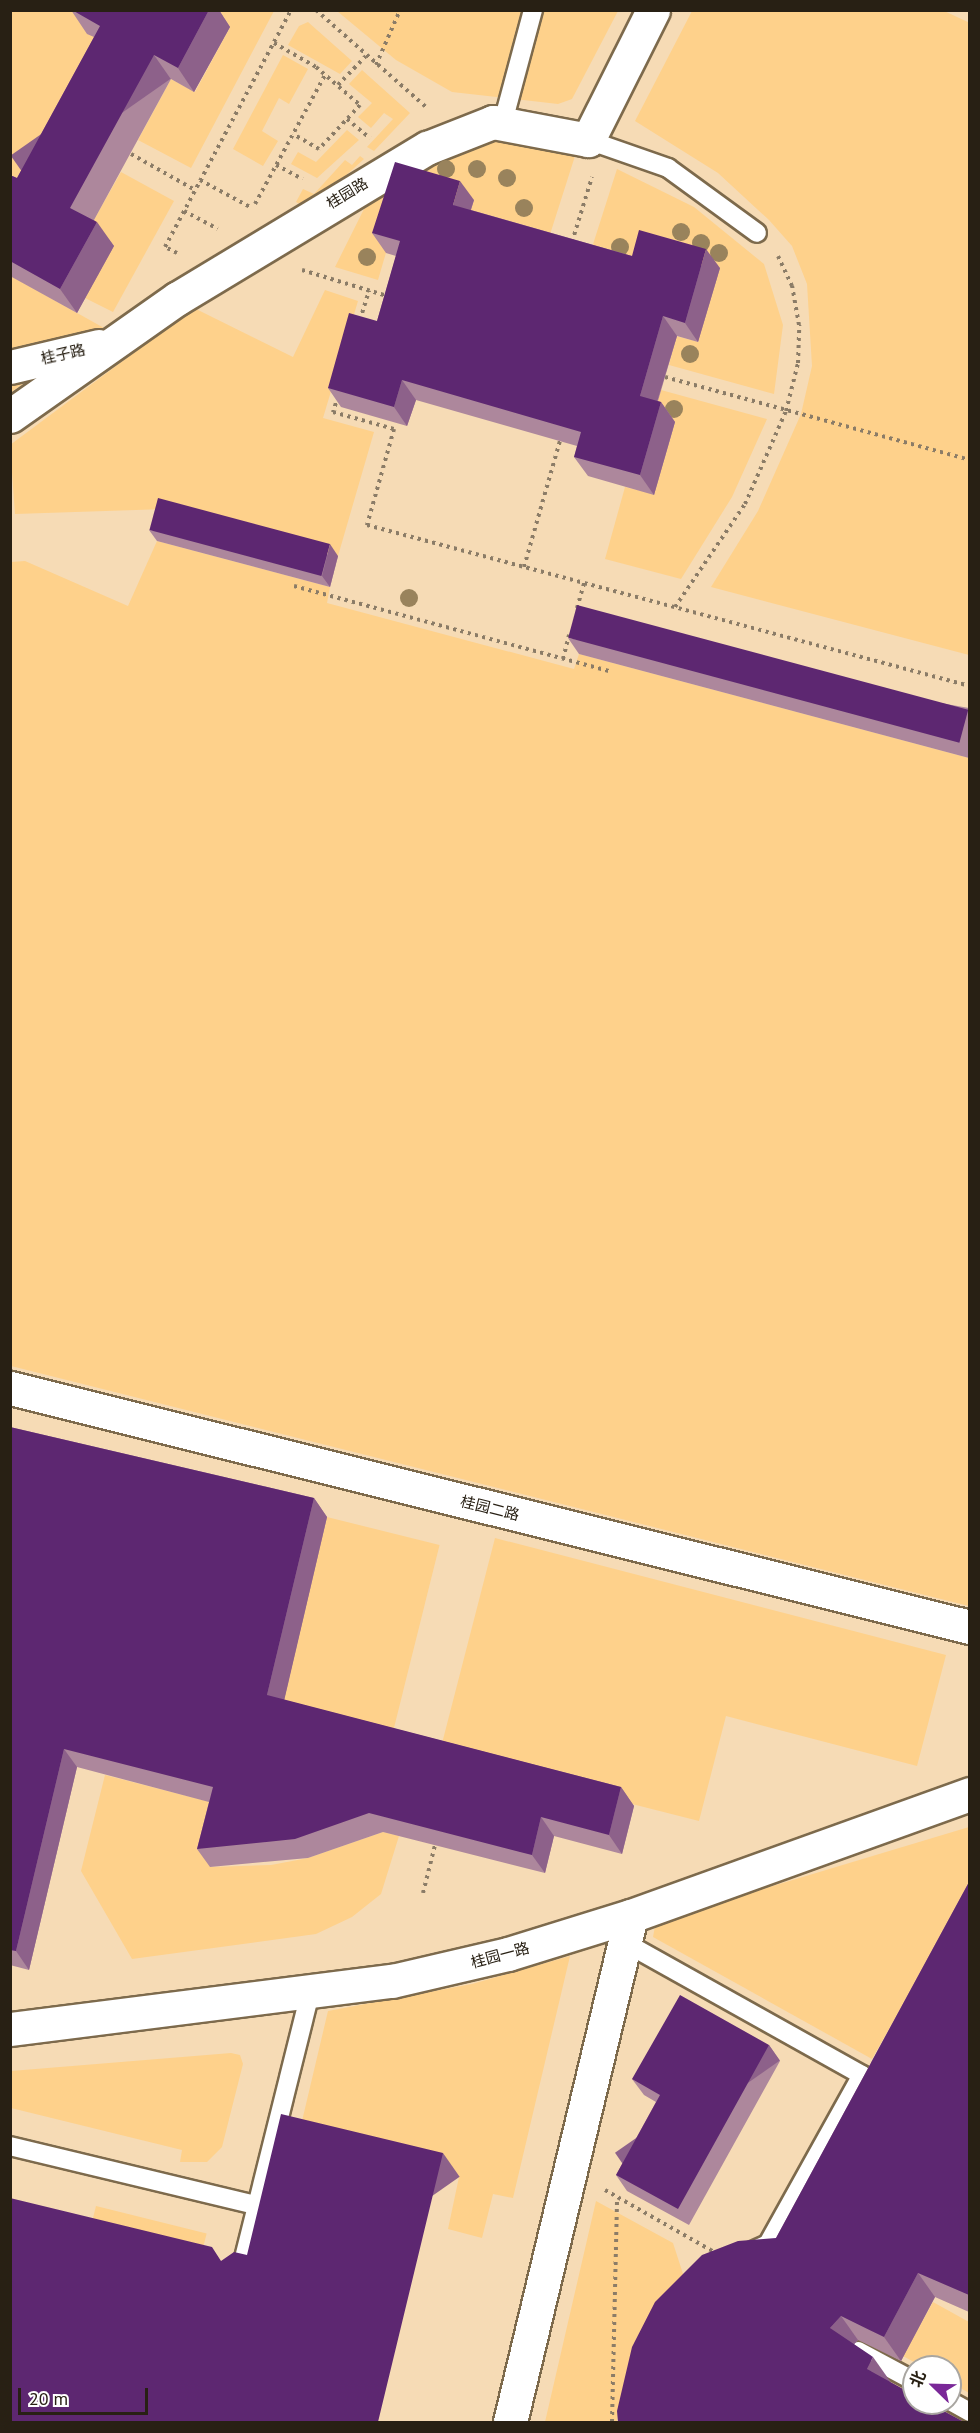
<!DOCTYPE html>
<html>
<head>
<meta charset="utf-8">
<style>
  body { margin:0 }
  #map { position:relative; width:980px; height:2433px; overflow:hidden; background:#fde7c6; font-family:"PT Sans","Noto Sans SC",sans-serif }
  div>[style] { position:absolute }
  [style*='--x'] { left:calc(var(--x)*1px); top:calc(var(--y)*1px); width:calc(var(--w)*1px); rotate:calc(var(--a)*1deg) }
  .built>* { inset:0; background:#f6dbb5 }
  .green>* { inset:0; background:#fed18b; transform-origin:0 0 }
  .path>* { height:4px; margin-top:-2px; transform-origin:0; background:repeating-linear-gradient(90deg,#8b7c67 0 3px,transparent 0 7.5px) }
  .roads { filter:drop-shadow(2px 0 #7d6a4c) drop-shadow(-2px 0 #7d6a4c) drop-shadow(0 2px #7d6a4c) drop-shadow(0 -2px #7d6a4c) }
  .service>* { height:18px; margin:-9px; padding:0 9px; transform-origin:9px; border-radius:9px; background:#fff }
  .minor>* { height:33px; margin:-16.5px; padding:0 16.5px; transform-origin:16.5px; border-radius:16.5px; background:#fff }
  .trees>* { width:18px; height:18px; margin:-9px; border-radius:50%; background:#99835c }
  .wall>* { inset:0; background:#ad879c }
  .shaded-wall>* { inset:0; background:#8d618a; transform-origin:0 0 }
  .building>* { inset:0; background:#5d2771; transform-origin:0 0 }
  span { translate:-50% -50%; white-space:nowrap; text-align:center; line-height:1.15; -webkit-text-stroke:6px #fff; paint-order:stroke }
  .street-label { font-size:15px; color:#282014 }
  .frame { position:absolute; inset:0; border:12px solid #282014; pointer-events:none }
  .north { position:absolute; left:902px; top:2355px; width:60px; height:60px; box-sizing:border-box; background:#fff; border:2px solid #a9a6a1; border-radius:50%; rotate:293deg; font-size:16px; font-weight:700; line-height:24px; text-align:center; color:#282014 }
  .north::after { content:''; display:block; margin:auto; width:21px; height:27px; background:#7a2898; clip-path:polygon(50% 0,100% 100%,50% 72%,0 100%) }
  .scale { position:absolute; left:18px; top:2388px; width:130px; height:27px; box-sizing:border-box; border:3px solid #282014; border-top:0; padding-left:8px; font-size:18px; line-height:21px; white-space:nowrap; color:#282014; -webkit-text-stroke:4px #fff; paint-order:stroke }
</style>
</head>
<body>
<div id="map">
  <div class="built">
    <i style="clip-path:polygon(evenodd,11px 11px,969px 11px,969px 2422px,11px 2422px,11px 11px,914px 2367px,950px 2367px,950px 2403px,914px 2403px,914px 2367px)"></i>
  </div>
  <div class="green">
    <i style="clip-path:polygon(942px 10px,970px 23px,969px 655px,711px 587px,758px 511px,801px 414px,812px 366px,807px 284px,792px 246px,769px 220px,718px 173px,635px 121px,692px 11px)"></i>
    <i style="clip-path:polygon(10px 11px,100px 11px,117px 50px,11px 190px)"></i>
    <i style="clip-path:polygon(200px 11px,274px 11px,191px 168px,138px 140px,171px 79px,195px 92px,230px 27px)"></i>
    <i style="clip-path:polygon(337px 11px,618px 11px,572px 99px,558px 104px,452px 92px,396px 60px)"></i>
    <i style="clip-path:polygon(308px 22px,352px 61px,340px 74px,288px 45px,299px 26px)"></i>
    <i style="clip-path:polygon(283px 55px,308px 69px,289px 104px,279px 98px,262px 131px,278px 141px,263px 166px,233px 149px)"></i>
    <i style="clip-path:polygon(362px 70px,410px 113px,374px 151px,367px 147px,393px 119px,384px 113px,371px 128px,358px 117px,372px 103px,349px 84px)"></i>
    <i style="clip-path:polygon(347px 130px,359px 140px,317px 178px,291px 164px,298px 152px,316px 162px)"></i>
    <i style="clip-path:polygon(489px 137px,522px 140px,575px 156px,546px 247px,407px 181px,378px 280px,335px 267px,373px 191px)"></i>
    <i style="clip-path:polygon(360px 156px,364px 159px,309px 209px,296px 202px,303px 189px,314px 194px,345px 160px,352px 165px)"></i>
    <i style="clip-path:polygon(617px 169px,694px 207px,764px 264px,783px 325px,774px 394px,669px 365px,676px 336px,699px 342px,645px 276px,588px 260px)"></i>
    <i style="clip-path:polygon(121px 172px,174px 201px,113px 312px,85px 298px,87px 232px)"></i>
    <i style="clip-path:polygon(11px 276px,104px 328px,11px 392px)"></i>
    <i style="clip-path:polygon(325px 290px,358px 301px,323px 418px,374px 432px,338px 556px,166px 509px,15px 514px,10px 445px,194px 308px,293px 357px)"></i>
    <i style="clip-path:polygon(661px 390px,767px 419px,732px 497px,681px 579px,605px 559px,625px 487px,654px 494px,675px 422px,653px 415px)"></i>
    <i style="clip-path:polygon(157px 541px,330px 587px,327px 603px,574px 669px,579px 654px,969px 758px,969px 1606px,11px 1366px,11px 562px,25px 561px,128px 606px)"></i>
    <i style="left:327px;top:1517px;width:116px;height:203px;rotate:14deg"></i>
    <i style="clip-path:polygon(495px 1538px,946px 1655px,917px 1766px,726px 1716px,699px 1821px,439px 1755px)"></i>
    <i style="clip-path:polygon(105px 1775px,226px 1806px,211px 1867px,271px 1865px,308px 1858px,383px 1832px,399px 1836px,381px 1894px,352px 1917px,316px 1934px,132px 1959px,81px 1871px)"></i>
    <i style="clip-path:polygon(969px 1827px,969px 1888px,872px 2059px,653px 1937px,656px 1921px)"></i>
    <i style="clip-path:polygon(570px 1956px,513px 2198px,493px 2194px,482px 2238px,448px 2229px,459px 2177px,298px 2138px,328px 2011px,472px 1984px)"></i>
    <i style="clip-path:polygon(231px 2053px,240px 2055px,243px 2064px,222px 2147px,207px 2162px,180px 2162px,182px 2150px,11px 2108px,11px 2071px)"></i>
    <i style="clip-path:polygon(596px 2201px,673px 2243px,685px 2280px,620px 2402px,617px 2422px,545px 2422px)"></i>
    <i style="left:96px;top:2206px;width:114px;height:32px;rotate:14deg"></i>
    <i style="clip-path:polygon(933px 2302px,969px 2322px,969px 2393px,950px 2382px,950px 2367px,923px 2367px,903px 2356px)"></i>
  </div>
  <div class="path">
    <i style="--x:316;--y:10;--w:147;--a:41.4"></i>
    <i style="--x:274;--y:43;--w:48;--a:29.7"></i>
    <i style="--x:316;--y:67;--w:58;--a:40.8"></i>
    <i style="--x:360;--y:105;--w:60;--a:133"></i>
    <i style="--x:319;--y:149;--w:30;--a:-150"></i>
    <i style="--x:376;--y:65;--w:60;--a:-66.4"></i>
    <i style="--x:338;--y:85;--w:40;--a:-46"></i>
    <i style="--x:347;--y:119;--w:30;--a:40"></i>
    <i style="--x:131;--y:154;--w:73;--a:29.4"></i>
    <i style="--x:276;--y:165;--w:30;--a:28"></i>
    <i style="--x:200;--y:180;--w:59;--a:28.3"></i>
    <i style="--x:255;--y:204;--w:147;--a:-61.5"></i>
    <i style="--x:184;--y:211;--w:38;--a:28"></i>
    <i style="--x:572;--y:242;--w:68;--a:-72.9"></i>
    <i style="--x:177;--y:253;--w:13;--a:-153"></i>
    <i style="--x:165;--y:247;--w:268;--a:-62"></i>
    <i style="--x:302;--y:270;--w:89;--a:17"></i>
    <i style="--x:360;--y:320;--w:31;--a:-73"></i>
    <i style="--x:665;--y:377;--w:316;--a:15.2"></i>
    <i style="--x:338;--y:396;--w:17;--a:107"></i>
    <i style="--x:333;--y:412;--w:63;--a:15.6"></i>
    <i style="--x:394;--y:429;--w:100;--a:105.7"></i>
    <i style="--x:367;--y:525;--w:624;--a:14.95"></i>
    <i style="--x:524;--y:567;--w:131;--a:-74.1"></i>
    <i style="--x:294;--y:586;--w:329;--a:15.1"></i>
    <i style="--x:675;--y:607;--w:125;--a:-55.8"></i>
    <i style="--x:745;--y:504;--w:102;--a:-66.2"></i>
    <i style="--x:786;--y:411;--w:49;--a:-76"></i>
    <i style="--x:798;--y:363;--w:38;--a:-88"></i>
    <i style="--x:799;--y:325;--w:40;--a:-100"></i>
    <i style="--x:792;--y:286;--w:33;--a:-115"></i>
    <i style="--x:577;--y:608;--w:26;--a:-74"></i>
    <i style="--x:563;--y:659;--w:25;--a:-76"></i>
    <i style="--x:423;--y:1893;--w:49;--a:-76"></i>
    <i style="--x:605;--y:2190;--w:128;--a:29.6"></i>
    <i style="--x:612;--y:2422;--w:224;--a:-88.7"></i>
  </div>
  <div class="roads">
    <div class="service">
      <i style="--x:503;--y:122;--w:116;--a:-75"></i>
      <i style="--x:588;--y:140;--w:85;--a:19.3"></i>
      <i style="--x:668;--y:168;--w:110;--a:36.1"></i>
      <i style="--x:624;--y:1942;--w:273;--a:29.2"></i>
      <i style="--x:862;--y:2075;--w:193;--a:119.1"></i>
      <i style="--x:768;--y:2244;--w:17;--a:156"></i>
      <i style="--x:10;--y:2146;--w:253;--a:13.5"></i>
      <i style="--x:240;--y:2274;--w:290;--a:-76"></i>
      <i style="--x:858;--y:2351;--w:64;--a:28.2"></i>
      <i style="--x:950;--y:2401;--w:23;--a:29"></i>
    </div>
    <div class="minor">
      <i style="--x:10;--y:367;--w:91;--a:-13.3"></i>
      <i style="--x:10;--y:416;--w:205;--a:-35.1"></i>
      <i style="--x:178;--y:298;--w:291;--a:-31.1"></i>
      <i style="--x:427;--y:148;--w:71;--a:-21.5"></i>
      <i style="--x:493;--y:122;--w:97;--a:10.7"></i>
      <i style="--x:588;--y:140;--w:145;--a:-63.4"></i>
      <i style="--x:10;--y:1388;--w:989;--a:13.98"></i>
      <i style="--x:10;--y:2029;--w:385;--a:-7.2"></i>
      <i style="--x:392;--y:1981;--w:119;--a:-13.1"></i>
      <i style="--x:508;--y:1954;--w:129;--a:-17.2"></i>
      <i style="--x:631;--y:1916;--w:360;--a:-19.8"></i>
      <i style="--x:510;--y:2422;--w:520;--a:-76.55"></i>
    </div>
  </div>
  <div class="trees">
    <i style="left:446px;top:169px"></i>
    <i style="left:477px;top:169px"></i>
    <i style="left:507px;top:178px"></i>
    <i style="left:524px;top:208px"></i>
    <i style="left:681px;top:232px"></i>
    <i style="left:701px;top:243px"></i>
    <i style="left:620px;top:247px"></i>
    <i style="left:719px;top:253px"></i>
    <i style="left:367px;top:257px"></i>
    <i style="left:690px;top:354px"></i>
    <i style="left:674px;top:409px"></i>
    <i style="left:409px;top:598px"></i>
  </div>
  <div class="wall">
    <i style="clip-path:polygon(71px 10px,219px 10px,230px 27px,194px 92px,171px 79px,94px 220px,114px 246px,77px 313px,10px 276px,10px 175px,17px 178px,94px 37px,87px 34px)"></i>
    <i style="clip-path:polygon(474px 200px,471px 210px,632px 256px,720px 268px,698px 342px,677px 336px,658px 401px,661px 402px,675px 422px,654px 495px,588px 476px,574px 457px,577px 446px,416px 400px,407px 426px,341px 407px,328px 388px,377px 321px,396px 256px,386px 253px,372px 233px)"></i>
    <i style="clip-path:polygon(149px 530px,338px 556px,330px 587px,157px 541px)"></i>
    <i style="clip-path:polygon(568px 638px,969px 708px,969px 758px,579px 654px)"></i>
    <i style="clip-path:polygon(10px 1427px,314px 1498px,327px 1517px,284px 1700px,621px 1787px,634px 1806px,622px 1854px,554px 1836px,545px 1873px,383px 1832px,308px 1858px,210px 1867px,197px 1849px,209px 1802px,77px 1767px,29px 1970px,10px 1965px)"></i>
    <i style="clip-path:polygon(969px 1882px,969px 2312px,935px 2297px,901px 2361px,858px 2340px,854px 2344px,890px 2381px,618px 2422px,776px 2238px)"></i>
    <i style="clip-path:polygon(769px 2045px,780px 2061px,689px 2225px,627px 2191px,616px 2175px,656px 2102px,644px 2095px,632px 2079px)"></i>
  </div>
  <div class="shaded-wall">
    <i style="clip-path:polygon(209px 10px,219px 10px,230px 27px,194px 92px,178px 68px)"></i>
    <i style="left:154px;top:55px;width:29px;height:175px;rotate:55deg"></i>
    <i style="clip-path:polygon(460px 181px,474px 200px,466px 224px,453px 205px)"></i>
    <i style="clip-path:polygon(97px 222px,114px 246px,77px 313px,60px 289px)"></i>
    <i style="clip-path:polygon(706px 249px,720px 268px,698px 342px,685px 323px)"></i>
    <i style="clip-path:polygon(663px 316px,677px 336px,653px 415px,640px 396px)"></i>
    <i style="clip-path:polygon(402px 380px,416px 400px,407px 426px,394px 407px)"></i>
    <i style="clip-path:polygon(661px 402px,675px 422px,654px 495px,640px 475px)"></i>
    <i style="clip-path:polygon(330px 544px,338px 556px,330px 587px,322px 576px)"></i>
    <i style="clip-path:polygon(314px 1498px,327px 1517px,281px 1714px,267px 1695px)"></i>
    <i style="clip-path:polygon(64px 1749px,77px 1767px,29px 1970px,16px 1951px)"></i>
    <i style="clip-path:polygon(621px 1787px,634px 1806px,622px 1854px,609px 1835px)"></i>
    <i style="clip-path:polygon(541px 1817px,554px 1836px,545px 1873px,532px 1855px)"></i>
    <i style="left:769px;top:2045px;width:19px;height:188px;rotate:55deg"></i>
    <i style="left:443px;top:2153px;width:29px;height:277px;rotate:55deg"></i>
    <i style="clip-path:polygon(918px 2273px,935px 2297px,901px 2361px,884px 2337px)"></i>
    <i style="clip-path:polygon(841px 2316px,858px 2340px,847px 2352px,830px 2328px)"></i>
    <i style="clip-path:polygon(873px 2357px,890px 2381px,884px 2393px,867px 2369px)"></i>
  </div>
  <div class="building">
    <i style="clip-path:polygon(72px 10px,209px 10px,178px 68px,154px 55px,70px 208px,97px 222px,60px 289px,10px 261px,10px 175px,17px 178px,100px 26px)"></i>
    <i style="clip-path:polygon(395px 162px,460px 181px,453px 205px,632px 256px,639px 230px,706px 249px,685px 323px,663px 316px,640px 396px,661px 402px,640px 475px,574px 457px,581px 432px,402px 380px,394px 407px,328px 388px,349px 313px,377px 321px,400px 241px,372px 233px)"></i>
    <i style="left:158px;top:498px;width:178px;height:33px;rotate:15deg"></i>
    <i style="left:577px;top:605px;width:405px;height:34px;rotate:15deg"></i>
    <i style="clip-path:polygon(10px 1427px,314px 1498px,267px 1695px,621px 1787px,609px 1835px,541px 1817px,532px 1855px,369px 1813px,295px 1839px,197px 1849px,213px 1787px,64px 1749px,16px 1951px,10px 1950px)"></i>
    <i style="clip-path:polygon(969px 1882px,969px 2179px,968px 2182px,969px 2182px,969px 2295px,918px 2273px,884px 2337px,841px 2316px,830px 2328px,873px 2357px,867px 2369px,914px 2395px,914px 2403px,929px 2403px,964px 2422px,618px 2422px,617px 2411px,632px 2347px,655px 2302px,702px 2255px,738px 2241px,776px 2238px)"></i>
    <i style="clip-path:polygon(680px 1995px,769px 2045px,678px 2209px,616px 2175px,660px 2095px,632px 2079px)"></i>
    <i style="clip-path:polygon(281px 2114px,443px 2153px,378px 2422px,10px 2422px,10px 2198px,212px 2247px,221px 2261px,234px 2252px,247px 2255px)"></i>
  </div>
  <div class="street-label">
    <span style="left:347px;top:193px;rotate:-31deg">桂园路</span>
    <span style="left:63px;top:354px;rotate:-13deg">桂子路</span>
    <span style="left:490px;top:1508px;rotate:14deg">桂园二路</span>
    <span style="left:500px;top:1955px;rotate:-15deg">桂园一路</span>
  </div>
  <div class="frame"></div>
  <div class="north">北</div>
  <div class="scale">20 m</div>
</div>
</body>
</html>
